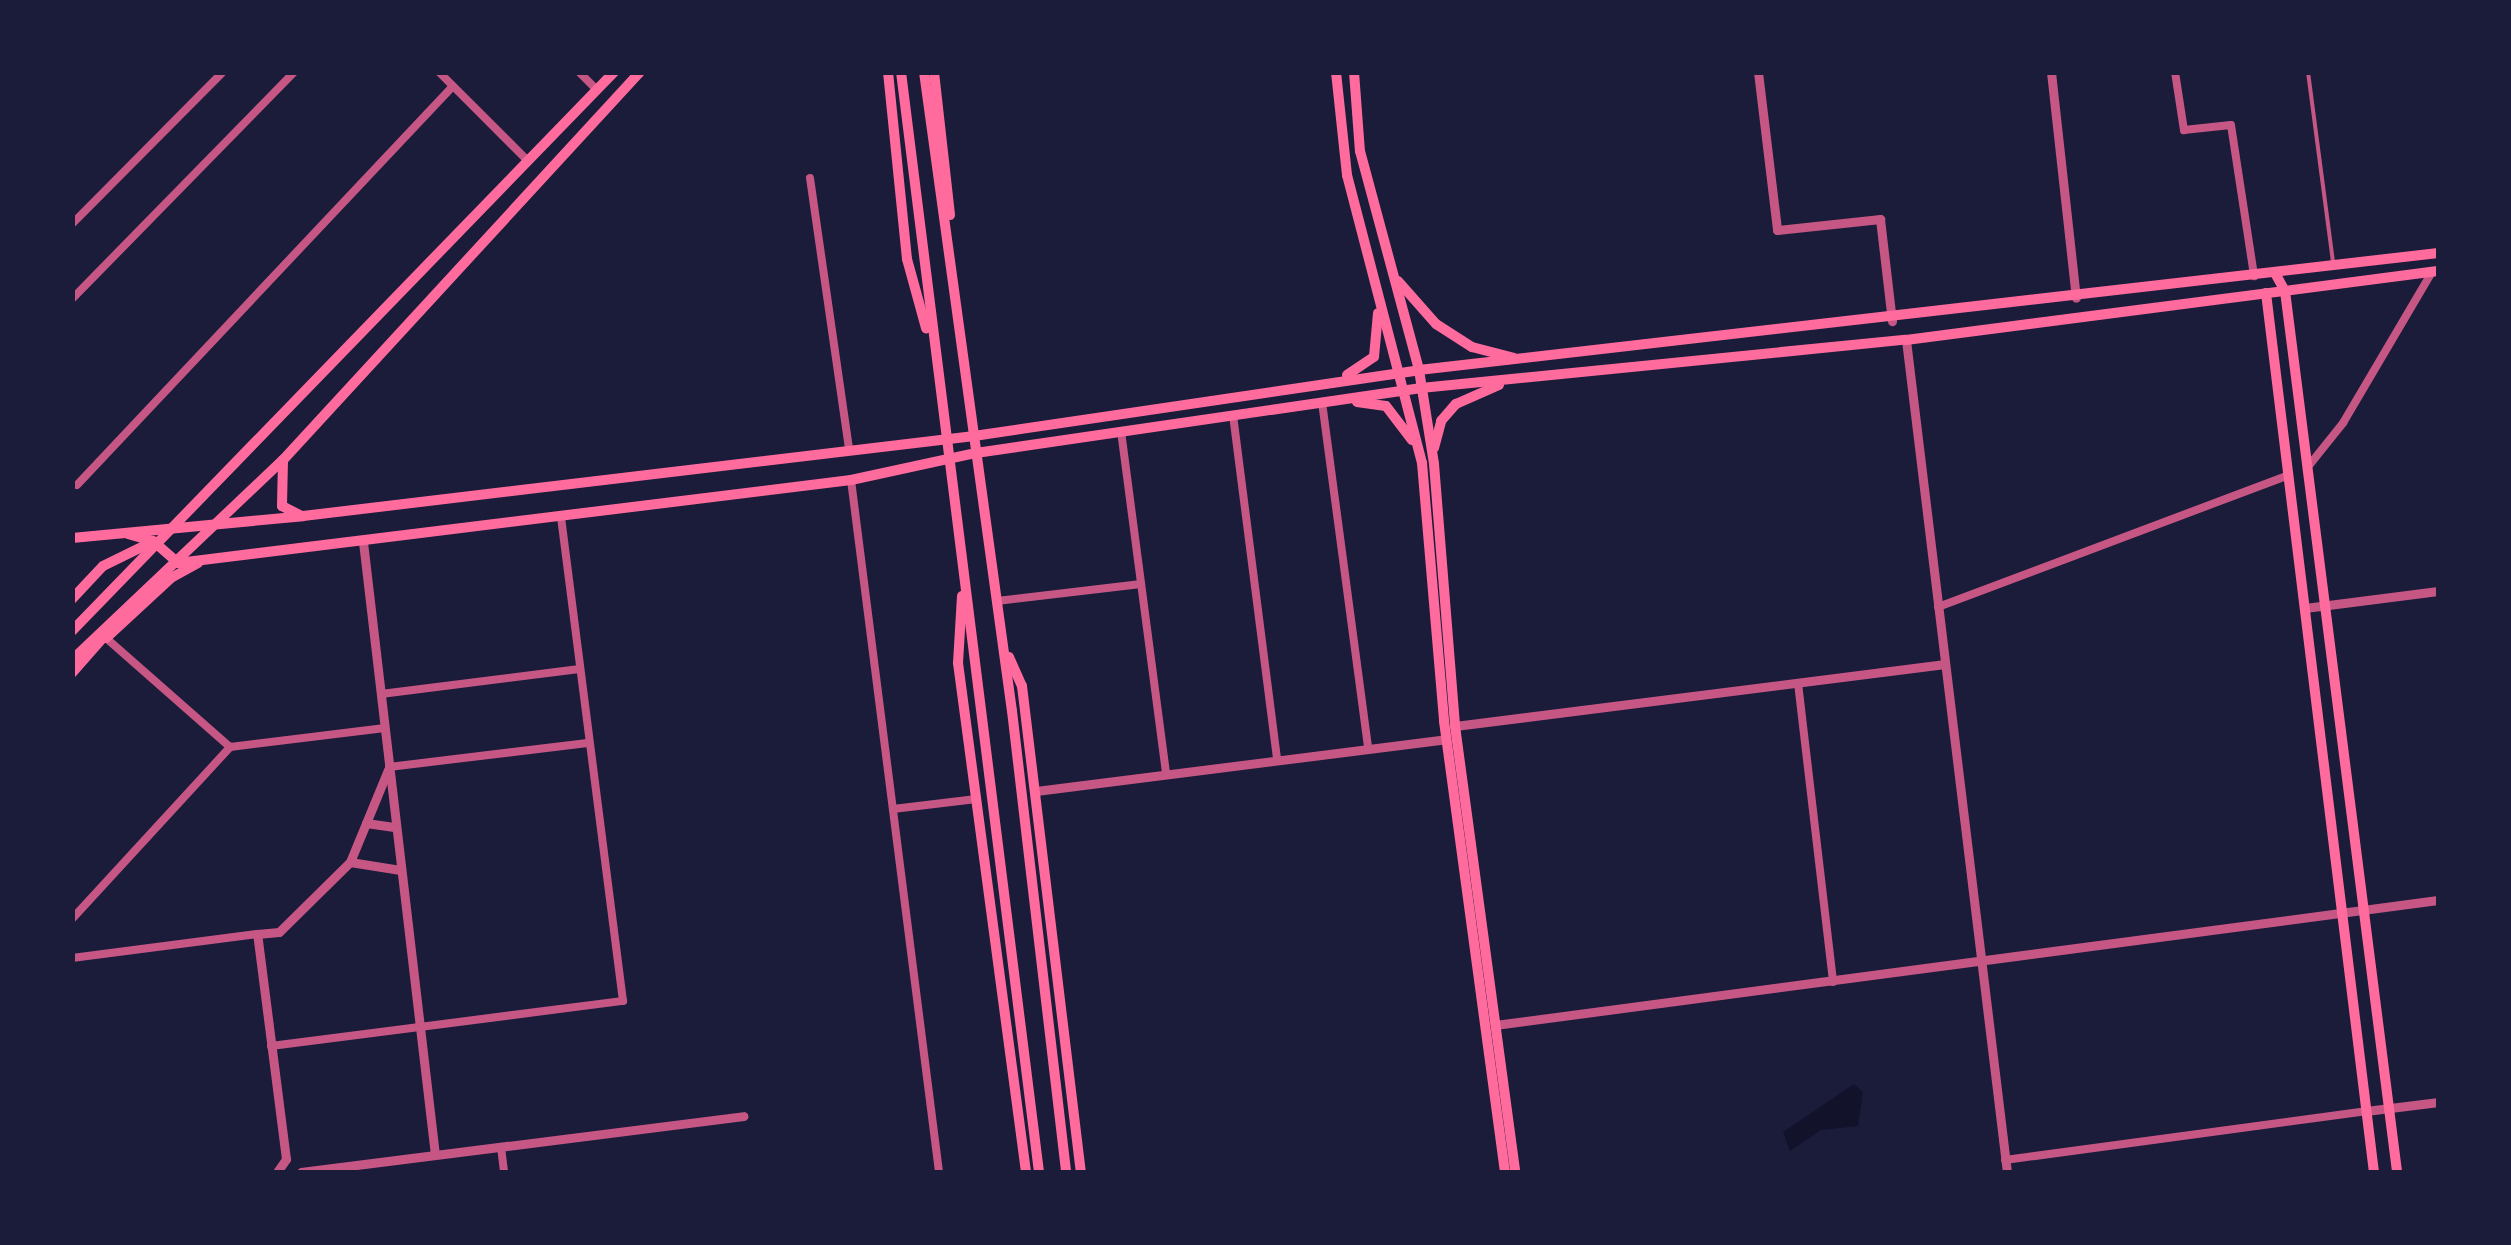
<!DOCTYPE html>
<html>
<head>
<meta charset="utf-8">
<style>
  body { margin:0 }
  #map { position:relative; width:2511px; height:1245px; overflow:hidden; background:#1b1b3a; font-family:"Varela Round",sans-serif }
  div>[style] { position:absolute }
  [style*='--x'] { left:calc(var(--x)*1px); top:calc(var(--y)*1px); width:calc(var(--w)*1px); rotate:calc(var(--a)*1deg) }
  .water>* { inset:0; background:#12122b }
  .service>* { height:4px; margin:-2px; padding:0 2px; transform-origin:2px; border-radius:2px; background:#c65784 }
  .minor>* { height:8px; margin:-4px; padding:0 4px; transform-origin:4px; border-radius:4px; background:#c65784 }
  .tertiary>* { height:9px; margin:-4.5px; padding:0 4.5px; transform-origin:4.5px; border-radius:4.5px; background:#c65784 }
  .secondary>* { height:10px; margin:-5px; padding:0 5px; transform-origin:5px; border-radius:5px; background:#ff6b9d }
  span { translate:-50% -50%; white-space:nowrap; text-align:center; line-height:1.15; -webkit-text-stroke:8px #1b1b3a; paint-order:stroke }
  .frame { position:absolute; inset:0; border:75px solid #1b1b3a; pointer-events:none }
</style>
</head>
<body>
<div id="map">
  <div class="water">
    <i style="clip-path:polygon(1854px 1084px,1863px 1092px,1858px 1126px,1821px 1130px,1790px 1151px,1783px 1132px)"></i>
  </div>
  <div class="service">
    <i style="--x:2308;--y:72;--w:191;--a:82.5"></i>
  </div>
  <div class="minor">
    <i style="--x:439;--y:72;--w:126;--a:45"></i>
    <i style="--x:579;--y:72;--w:25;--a:45"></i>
    <i style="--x:2175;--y:72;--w:59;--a:81.2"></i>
    <i style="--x:2184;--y:130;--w:47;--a:-6.1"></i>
    <i style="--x:2231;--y:125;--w:153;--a:81.3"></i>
    <i style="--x:810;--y:178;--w:275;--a:81.8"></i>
    <i style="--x:72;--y:224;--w:214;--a:-45.2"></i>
    <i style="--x:72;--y:299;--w:318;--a:-45.6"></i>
    <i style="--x:1322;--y:402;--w:350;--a:82.4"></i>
    <i style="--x:1233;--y:415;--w:348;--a:82.7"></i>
    <i style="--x:1121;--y:431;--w:346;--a:82.5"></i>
    <i style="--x:2307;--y:468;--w:58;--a:-51.3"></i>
    <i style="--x:2343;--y:423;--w:175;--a:-59.5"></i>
    <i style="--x:851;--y:480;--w:698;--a:82.75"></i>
    <i style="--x:77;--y:485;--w:548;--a:-46.7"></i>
    <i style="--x:997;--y:601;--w:145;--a:-6.7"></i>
    <i style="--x:1938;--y:607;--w:375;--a:-20.6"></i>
    <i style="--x:106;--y:638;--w:165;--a:41.3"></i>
    <i style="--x:1798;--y:683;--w:301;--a:83.3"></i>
    <i style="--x:381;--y:694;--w:200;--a:-7.2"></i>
    <i style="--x:389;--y:767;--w:200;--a:-6.9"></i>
    <i style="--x:893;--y:809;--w:84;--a:-6.9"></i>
    <i style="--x:72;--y:919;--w:234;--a:-47.4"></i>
    <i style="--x:230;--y:747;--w:156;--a:-7"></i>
    <i style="--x:72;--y:958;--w:187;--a:-7.4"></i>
    <i style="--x:271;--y:1046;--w:355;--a:-7.3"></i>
    <i style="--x:623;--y:1001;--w:487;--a:-97.3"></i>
    <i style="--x:501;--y:1147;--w:25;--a:83"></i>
    <i style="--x:2005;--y:1160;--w:364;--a:-7.7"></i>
  </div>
  <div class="tertiary">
    <i style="--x:1758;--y:72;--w:159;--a:83.1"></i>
    <i style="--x:1777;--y:230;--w:104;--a:-6.1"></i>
    <i style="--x:1880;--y:219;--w:103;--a:83.3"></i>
    <i style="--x:2051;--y:72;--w:227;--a:83.7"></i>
    <i style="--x:1906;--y:340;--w:838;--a:83.08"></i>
    <i style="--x:363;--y:542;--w:617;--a:83.3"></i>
    <i style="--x:2305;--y:608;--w:134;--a:-7.3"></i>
    <i style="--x:1455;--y:726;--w:494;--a:-7.2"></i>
    <i style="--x:1036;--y:791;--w:413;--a:-7.2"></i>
    <i style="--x:366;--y:823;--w:30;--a:8"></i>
    <i style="--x:350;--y:862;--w:51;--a:9.1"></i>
    <i style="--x:1495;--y:1025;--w:951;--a:-7.55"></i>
    <i style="--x:2366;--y:1111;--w:73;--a:-7.1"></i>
    <i style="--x:277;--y:1172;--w:16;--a:-55"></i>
    <i style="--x:286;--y:1159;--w:227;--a:-97.3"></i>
    <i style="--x:257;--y:934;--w:22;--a:-5"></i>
    <i style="--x:279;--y:932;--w:100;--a:-44.6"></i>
    <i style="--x:350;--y:862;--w:100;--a:-67.6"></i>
    <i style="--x:301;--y:1172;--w:446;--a:-7.2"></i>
  </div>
  <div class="secondary">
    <i style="--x:888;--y:72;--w:188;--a:84.2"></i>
    <i style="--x:907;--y:259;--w:72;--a:74.6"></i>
    <i style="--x:901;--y:72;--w:1109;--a:82.85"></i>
    <i style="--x:924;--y:72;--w:645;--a:82.16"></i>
    <i style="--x:1012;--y:711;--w:464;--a:83.3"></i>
    <i style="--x:934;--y:72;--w:144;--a:83.6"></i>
    <i style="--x:1336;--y:72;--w:104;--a:83.9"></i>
    <i style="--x:1347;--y:175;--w:298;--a:75.4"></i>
    <i style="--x:1422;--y:463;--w:259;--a:85.1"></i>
    <i style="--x:1444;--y:721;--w:455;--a:82.3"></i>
    <i style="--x:1354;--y:72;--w:79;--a:85.7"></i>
    <i style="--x:1360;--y:151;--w:227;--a:74.9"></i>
    <i style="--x:1419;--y:370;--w:95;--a:80.9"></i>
    <i style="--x:1434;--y:464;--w:263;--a:85.4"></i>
    <i style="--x:1455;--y:726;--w:450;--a:82.3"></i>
    <i style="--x:2275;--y:273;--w:21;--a:61"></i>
    <i style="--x:2285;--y:291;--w:888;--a:82.75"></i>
    <i style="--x:1398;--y:281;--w:57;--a:48.5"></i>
    <i style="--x:1436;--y:324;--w:43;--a:32.6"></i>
    <i style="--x:1472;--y:347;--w:43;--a:14.7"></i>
    <i style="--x:2266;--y:293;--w:886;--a:83"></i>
    <i style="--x:1347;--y:375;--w:32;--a:-34"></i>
    <i style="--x:1374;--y:357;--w:44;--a:-84.8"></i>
    <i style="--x:1357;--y:402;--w:29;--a:8"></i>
    <i style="--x:1386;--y:406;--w:43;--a:52.6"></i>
    <i style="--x:1434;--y:448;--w:28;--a:-75"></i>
    <i style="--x:1441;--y:421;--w:23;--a:-49"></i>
    <i style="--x:1456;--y:404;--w:47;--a:-23.8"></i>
    <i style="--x:283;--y:461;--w:45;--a:91.3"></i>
    <i style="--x:282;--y:506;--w:22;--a:27"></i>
    <i style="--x:128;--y:534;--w:26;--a:16"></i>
    <i style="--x:153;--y:541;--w:33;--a:41"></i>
    <i style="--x:72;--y:538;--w:232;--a:-5.4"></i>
    <i style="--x:303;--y:516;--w:676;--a:-6.8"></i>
    <i style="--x:974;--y:436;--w:450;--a:-8.4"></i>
    <i style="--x:1419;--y:370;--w:1026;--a:-6.55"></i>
    <i style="--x:178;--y:563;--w:678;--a:-7.03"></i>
    <i style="--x:851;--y:480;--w:128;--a:-12.2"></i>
    <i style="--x:976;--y:453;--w:450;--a:-8.3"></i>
    <i style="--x:1421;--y:388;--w:487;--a:-5.7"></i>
    <i style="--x:1906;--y:340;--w:536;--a:-7.39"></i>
    <i style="--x:962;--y:596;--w:67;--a:93.4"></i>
    <i style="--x:958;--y:663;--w:514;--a:82.39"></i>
    <i style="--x:72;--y:599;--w:45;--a:-46.8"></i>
    <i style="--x:103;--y:566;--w:50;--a:-26.1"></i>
    <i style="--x:72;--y:631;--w:779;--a:-45.88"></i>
    <i style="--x:106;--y:638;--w:88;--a:-42.7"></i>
    <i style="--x:171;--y:578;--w:31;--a:-29"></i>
    <i style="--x:1009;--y:657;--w:32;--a:66"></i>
    <i style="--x:1022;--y:686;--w:490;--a:83.1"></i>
    <i style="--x:72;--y:660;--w:291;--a:-43.5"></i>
    <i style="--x:283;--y:460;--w:527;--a:-47.38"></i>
    <i style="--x:72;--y:673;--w:53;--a:-48.8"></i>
  </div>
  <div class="frame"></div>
</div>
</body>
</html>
